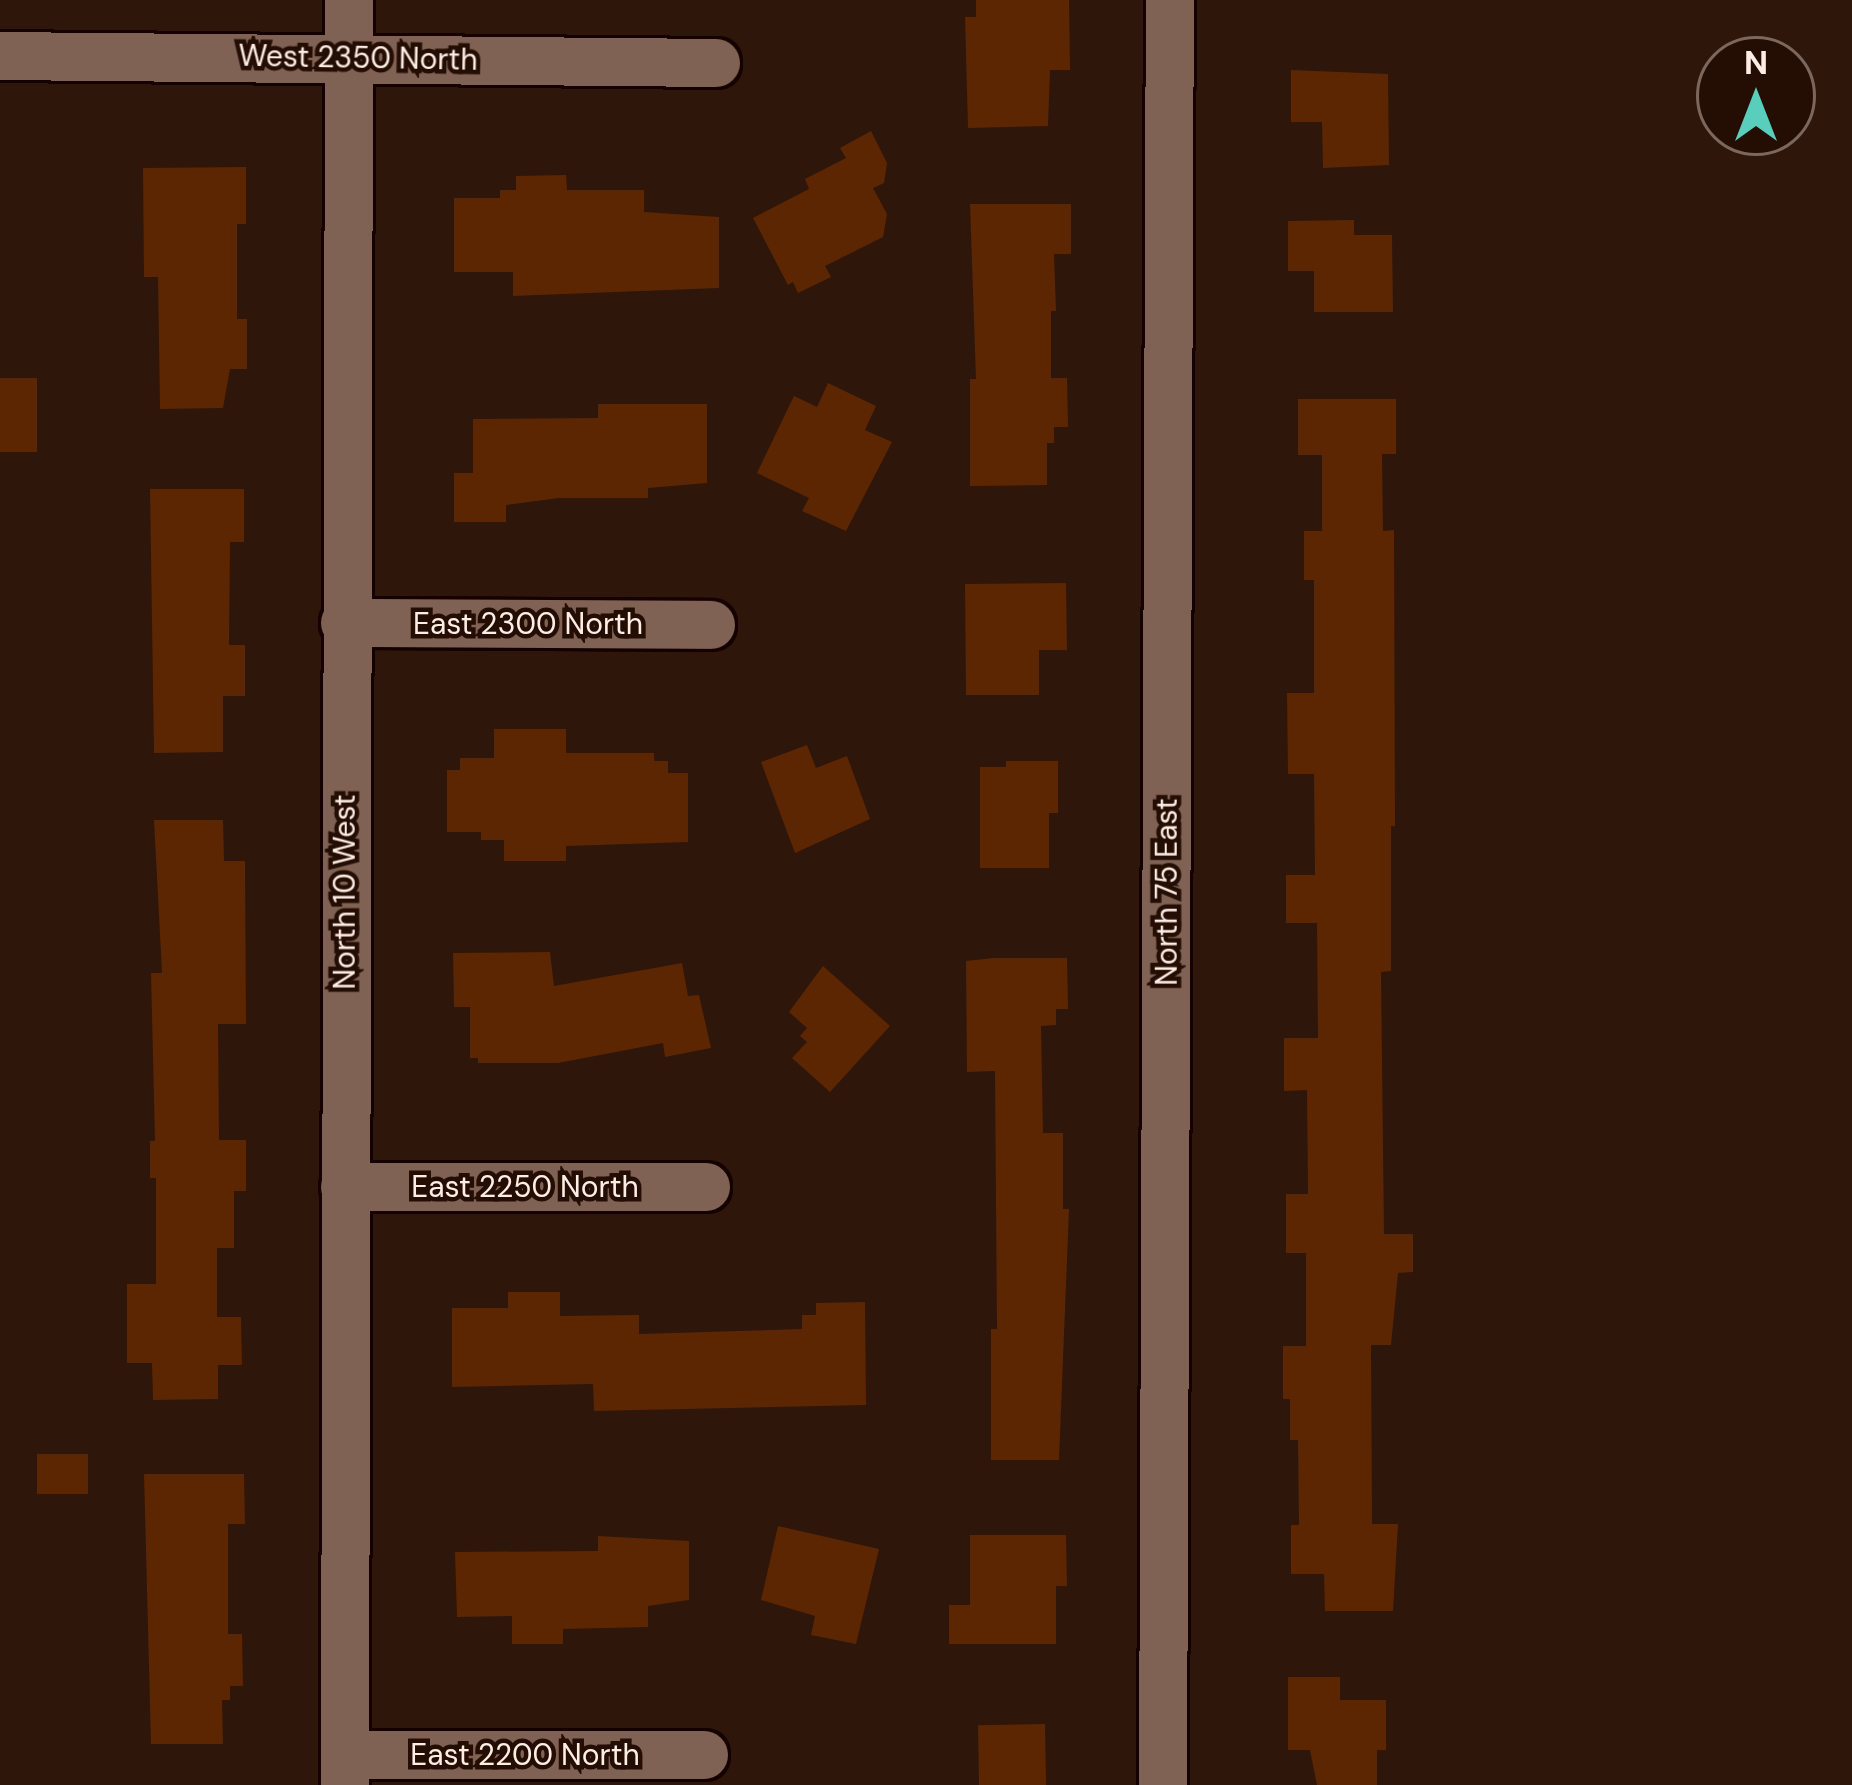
<!DOCTYPE html>
<html>
<head>
<meta charset="utf-8">
<style>
  body { margin:0 }
  #map { position:relative; width:1852px; height:1785px; overflow:hidden; background:#2e160a; font-family:"DM Sans",sans-serif }
  div>[style] { position:absolute }
  [style*='--x'] { left:calc(var(--x)*1px); top:calc(var(--y)*1px); width:calc(var(--w)*1px); rotate:calc(var(--a)*1deg) }
  .building>* { inset:0; background:#5d2602; transform-origin:0 0 }
  .roads { filter:drop-shadow(3px 0 #150200) drop-shadow(-3px 0 #150200) drop-shadow(0 3px #150200) drop-shadow(0 -3px #150200) }
  .street>* { height:48px; margin:-24px; padding:0 24px; transform-origin:24px; border-radius:24px; background:#7f6254 }
  span { translate:-50% -50%; white-space:nowrap; text-align:center; line-height:1.15; -webkit-text-stroke:9px #240d03; paint-order:stroke }
  .street-label { font-size:30px; color:#feede5 }
  .north { position:absolute; left:1696px; top:36px; width:120px; height:120px; box-sizing:border-box; background:#240d03; border:3px solid #7b675d; border-radius:50%; rotate:0deg; font-size:33px; font-weight:700; line-height:48px; text-align:center; color:#feede5 }
  .north::after { content:''; display:block; margin:auto; width:42px; height:54px; background:#5acebc; clip-path:polygon(50% 0,100% 100%,50% 72%,0 100%) }
</style>
</head>
<body>
<div id="map">
  <div class="building">
    <i style="clip-path:polygon(976px 0,1069px 0,1070px 70px,1050px 70px,1048px 126px,968px 128px,965px 17px,976px 17px)"></i>
    <i style="clip-path:polygon(1291px 70px,1388px 74px,1389px 165px,1323px 168px,1322px 122px,1291px 122px)"></i>
    <i style="clip-path:polygon(871px 131px,887px 163px,884px 183px,873px 188px,887px 214px,883px 237px,825px 266px,831px 277px,798px 293px,793px 282px,788px 285px,753px 218px,809px 189px,805px 179px,846px 158px,840px 148px)"></i>
    <i style="clip-path:polygon(246px 167px,246px 224px,237px 224px,237px 319px,247px 319px,247px 369px,230px 369px,223px 408px,160px 409px,158px 277px,144px 277px,143px 168px)"></i>
    <i style="clip-path:polygon(566px 175px,567px 190px,644px 190px,644px 212px,719px 217px,719px 288px,513px 296px,513px 272px,454px 272px,454px 198px,500px 198px,500px 190px,516px 190px,516px 176px)"></i>
    <i style="clip-path:polygon(970px 204px,1071px 204px,1071px 254px,1054px 254px,1056px 311px,1051px 311px,1051px 378px,1067px 378px,1068px 427px,1054px 427px,1054px 443px,1047px 443px,1047px 485px,970px 486px,970px 379px,976px 379px)"></i>
    <i style="clip-path:polygon(1354px 220px,1354px 235px,1392px 235px,1393px 312px,1314px 312px,1314px 271px,1288px 271px,1288px 221px)"></i>
    <i style="left:0;top:378px;width:37px;height:74px"></i>
    <i style="clip-path:polygon(828px 383px,876px 406px,865px 430px,892px 442px,846px 531px,802px 511px,809px 498px,757px 473px,794px 396px,817px 407px)"></i>
    <i style="clip-path:polygon(1298px 399px,1396px 399px,1396px 454px,1382px 454px,1383px 531px,1394px 530px,1395px 826px,1391px 826px,1391px 971px,1381px 972px,1384px 1234px,1413px 1234px,1413px 1272px,1398px 1273px,1391px 1345px,1371px 1345px,1372px 1524px,1398px 1524px,1393px 1611px,1325px 1611px,1324px 1574px,1291px 1574px,1291px 1525px,1299px 1525px,1298px 1440px,1290px 1440px,1290px 1399px,1283px 1399px,1283px 1346px,1306px 1346px,1306px 1253px,1286px 1253px,1286px 1194px,1308px 1194px,1307px 1090px,1284px 1091px,1284px 1038px,1318px 1038px,1317px 923px,1286px 923px,1286px 875px,1315px 875px,1314px 774px,1288px 774px,1287px 693px,1314px 693px,1314px 580px,1304px 580px,1304px 531px,1322px 531px,1322px 455px,1298px 455px)"></i>
    <i style="clip-path:polygon(598px 404px,707px 404px,707px 483px,648px 488px,648px 498px,559px 498px,506px 505px,506px 522px,454px 522px,454px 473px,473px 473px,473px 419px,598px 418px)"></i>
    <i style="clip-path:polygon(150px 489px,244px 489px,244px 542px,230px 542px,229px 645px,245px 645px,245px 696px,223px 696px,223px 752px,154px 753px)"></i>
    <i style="clip-path:polygon(1066px 583px,1067px 650px,1039px 650px,1039px 695px,966px 695px,965px 584px)"></i>
    <i style="clip-path:polygon(494px 729px,566px 729px,566px 753px,654px 753px,654px 761px,668px 761px,668px 773px,688px 773px,688px 842px,566px 846px,566px 861px,504px 861px,504px 840px,481px 840px,481px 832px,447px 832px,447px 770px,460px 770px,460px 758px,494px 758px)"></i>
    <i style="clip-path:polygon(807px 745px,816px 768px,847px 756px,870px 819px,795px 853px,761px 762px)"></i>
    <i style="clip-path:polygon(1006px 761px,1058px 761px,1058px 813px,1049px 813px,1049px 868px,980px 868px,980px 767px,1006px 767px)"></i>
    <i style="clip-path:polygon(154px 820px,223px 820px,224px 861px,245px 861px,246px 1024px,218px 1024px,219px 1140px,246px 1140px,246px 1191px,234px 1191px,234px 1248px,217px 1248px,217px 1317px,241px 1317px,242px 1365px,218px 1365px,218px 1399px,153px 1400px,152px 1363px,127px 1363px,127px 1284px,156px 1284px,156px 1178px,150px 1178px,150px 1141px,155px 1141px,151px 973px,162px 973px)"></i>
    <i style="clip-path:polygon(550px 952px,554px 986px,682px 963px,688px 996px,699px 995px,711px 1048px,665px 1057px,663px 1043px,558px 1063px,478px 1063px,478px 1058px,470px 1058px,470px 1007px,454px 1007px,453px 953px)"></i>
    <i style="clip-path:polygon(994px 958px,1067px 958px,1068px 1009px,1056px 1009px,1056px 1025px,1041px 1026px,1043px 1133px,1063px 1133px,1063px 1209px,1069px 1209px,1059px 1460px,991px 1460px,991px 1329px,997px 1329px,995px 1071px,967px 1072px,966px 961px)"></i>
    <i style="clip-path:polygon(823px 966px,890px 1026px,830px 1092px,792px 1058px,807px 1042px,800px 1036px,807px 1028px,789px 1012px)"></i>
    <i style="clip-path:polygon(508px 1292px,560px 1292px,560px 1316px,639px 1315px,639px 1334px,802px 1329px,802px 1315px,816px 1315px,816px 1303px,865px 1302px,866px 1405px,594px 1411px,593px 1384px,452px 1387px,452px 1308px,508px 1308px)"></i>
    <i style="left:37px;top:1454px;width:51px;height:40px"></i>
    <i style="clip-path:polygon(144px 1474px,244px 1474px,245px 1524px,228px 1524px,228px 1634px,242px 1634px,243px 1686px,230px 1686px,230px 1700px,222px 1700px,223px 1744px,151px 1744px)"></i>
    <i style="clip-path:polygon(778px 1526px,879px 1549px,856px 1644px,811px 1635px,815px 1616px,761px 1600px)"></i>
    <i style="clip-path:polygon(970px 1535px,1066px 1535px,1067px 1586px,1056px 1586px,1056px 1644px,949px 1644px,949px 1605px,970px 1605px)"></i>
    <i style="clip-path:polygon(598px 1536px,689px 1541px,689px 1600px,648px 1606px,648px 1627px,563px 1629px,563px 1644px,512px 1644px,512px 1616px,457px 1617px,455px 1552px,598px 1551px)"></i>
    <i style="clip-path:polygon(1288px 1677px,1340px 1677px,1340px 1700px,1386px 1700px,1386px 1750px,1377px 1750px,1377px 1785px,1317px 1785px,1310px 1750px,1288px 1750px)"></i>
    <i style="left:1045px;top:1724px;width:61px;height:67px;rotate:89deg"></i>
  </div>
  <div class="roads">
    <div class="street">
      <i style="--x:0;--y:56;--w:716;--a:0.56"></i>
      <i style="--x:345;--y:623;--w:366;--a:0.3"></i>
      <i style="--x:345;--y:1187;--w:361;--a:0"></i>
      <i style="--x:345;--y:1755;--w:359;--a:0"></i>
      <i style="--x:345;--y:1785;--w:1785;--a:-89.87"></i>
      <i style="--x:1163;--y:1785;--w:1785;--a:-89.78"></i>
    </div>
  </div>
  <div class="street-label">
    <span style="left:358px;top:58px;rotate:1deg">West 2350 North</span>
    <span style="left:528px;top:624px">East 2300 North</span>
    <span style="left:345px;top:892px;rotate:-90deg">North 10 West</span>
    <span style="left:1167px;top:892px;rotate:-90deg">North 75 East</span>
    <span style="left:525px;top:1187px">East 2250 North</span>
    <span style="left:525px;top:1755px">East 2200 North</span>
  </div>
  <div class="north">N</div>
</div>
</body>
</html>
